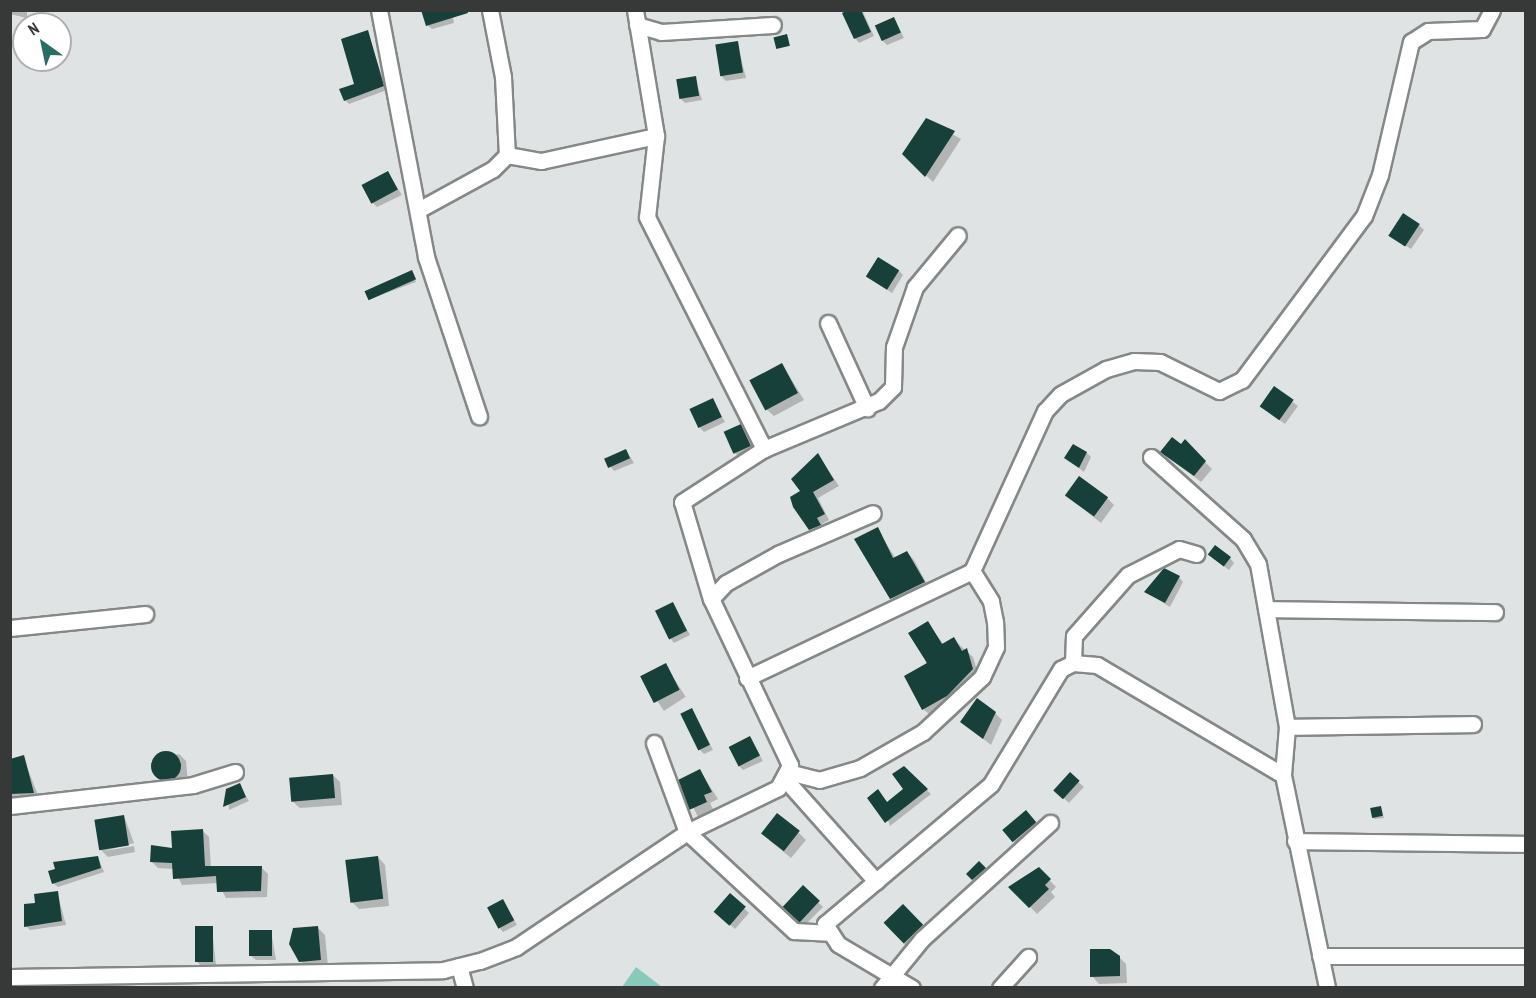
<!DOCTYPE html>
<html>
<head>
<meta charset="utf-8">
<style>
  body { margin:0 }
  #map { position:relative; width:1536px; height:998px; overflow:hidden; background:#e0e3e3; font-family:"PT Sans Narrow",sans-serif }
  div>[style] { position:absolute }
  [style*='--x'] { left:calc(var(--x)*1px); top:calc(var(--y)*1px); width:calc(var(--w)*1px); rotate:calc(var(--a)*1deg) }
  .green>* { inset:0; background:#88c9bc }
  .shadow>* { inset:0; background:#0003; transform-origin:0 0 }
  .building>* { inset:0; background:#164039; transform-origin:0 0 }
  .round { border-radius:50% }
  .roads { filter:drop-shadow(2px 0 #848887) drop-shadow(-2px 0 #848887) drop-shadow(0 2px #848887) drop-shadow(0 -2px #848887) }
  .minor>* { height:15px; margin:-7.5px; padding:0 7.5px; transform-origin:7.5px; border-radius:7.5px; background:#fff }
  span { translate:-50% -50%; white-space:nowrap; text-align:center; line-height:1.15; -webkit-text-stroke:6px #fff; paint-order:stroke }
  .frame { position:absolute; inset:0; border:12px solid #373838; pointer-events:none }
  .north { position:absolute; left:12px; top:12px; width:60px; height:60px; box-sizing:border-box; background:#fff; border:2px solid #afafaf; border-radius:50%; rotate:327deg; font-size:16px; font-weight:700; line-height:24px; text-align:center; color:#373838 }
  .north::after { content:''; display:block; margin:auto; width:21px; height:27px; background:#286e62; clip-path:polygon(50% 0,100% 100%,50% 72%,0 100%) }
</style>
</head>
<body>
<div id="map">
  <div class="green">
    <i style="clip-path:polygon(636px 967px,662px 987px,622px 987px)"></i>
  </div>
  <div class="shadow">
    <i style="clip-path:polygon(10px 10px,27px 10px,27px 18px,10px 14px)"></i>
    <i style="clip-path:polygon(451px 10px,454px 23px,432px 29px,427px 25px)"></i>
    <i style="clip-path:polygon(852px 10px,863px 12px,874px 36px,859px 43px,855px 38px)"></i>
    <i style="clip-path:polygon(894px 18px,904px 38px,887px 45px,882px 40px)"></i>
    <i style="clip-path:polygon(367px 32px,387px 90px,349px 104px,345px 100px,356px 84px)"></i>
    <i style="clip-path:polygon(737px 42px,746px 78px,726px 81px,721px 76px)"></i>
    <i style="clip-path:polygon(695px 78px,702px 100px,685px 103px,680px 98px)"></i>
    <i style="clip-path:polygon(927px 120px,961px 139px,933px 182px,904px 154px)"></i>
    <i style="clip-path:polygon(388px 173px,402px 195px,377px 207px,373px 203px)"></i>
    <i style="clip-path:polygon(1419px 225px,1424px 230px,1411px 249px,1395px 239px)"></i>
    <i style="clip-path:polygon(899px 271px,903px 275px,892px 293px,868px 277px)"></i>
    <i style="clip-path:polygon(412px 273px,416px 282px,370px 299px)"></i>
    <i style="clip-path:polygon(782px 364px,804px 400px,774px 416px,766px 409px)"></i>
    <i style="clip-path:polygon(1274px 388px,1298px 406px,1285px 424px,1266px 410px)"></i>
    <i style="clip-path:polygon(712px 400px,725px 422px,704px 432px,700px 428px)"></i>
    <i style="clip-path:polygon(740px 426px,755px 450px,739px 457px,735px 453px)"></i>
    <i style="clip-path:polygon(1185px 442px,1212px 469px,1201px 482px,1162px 452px)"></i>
    <i style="clip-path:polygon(626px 450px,634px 463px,614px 471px,610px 466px)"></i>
    <i style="clip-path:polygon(1087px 453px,1091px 457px,1084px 472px,1066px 458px)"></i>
    <i style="clip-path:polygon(818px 455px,839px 486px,818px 498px,829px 520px,822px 524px,825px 531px,816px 535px,802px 492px)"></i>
    <i style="clip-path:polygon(1067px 496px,1107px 498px,1114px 505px,1101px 523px)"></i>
    <i style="clip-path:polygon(877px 529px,896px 559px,907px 552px,914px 560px,930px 590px,899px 605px,892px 598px)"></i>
    <i style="clip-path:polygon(1230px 558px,1234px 563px,1229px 570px,1214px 559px)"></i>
    <i style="clip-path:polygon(1179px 577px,1183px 582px,1170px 607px,1146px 592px)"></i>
    <i style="clip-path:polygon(673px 604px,690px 635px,674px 643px,670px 638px)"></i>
    <i style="clip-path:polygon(928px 623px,944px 645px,953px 639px,973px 657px,979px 677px,930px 715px,923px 709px)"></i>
    <i style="left:665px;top:665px;width:38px;height:26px;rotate:57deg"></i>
    <i style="clip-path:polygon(692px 710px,713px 750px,704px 754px,700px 750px)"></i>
    <i style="clip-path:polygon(995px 713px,1002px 720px,991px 745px,962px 722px)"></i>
    <i style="clip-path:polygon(750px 738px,763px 761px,743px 770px,739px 766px)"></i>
    <i style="clip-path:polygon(179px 754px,186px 761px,188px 783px,165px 786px,152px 760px)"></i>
    <i style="clip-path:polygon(23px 757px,40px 800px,10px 801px,10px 761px)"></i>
    <i style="clip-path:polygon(904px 768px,931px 794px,890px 826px,878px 791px,888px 803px,905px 789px)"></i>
    <i style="clip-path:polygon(700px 771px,718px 799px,710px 803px,713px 809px,698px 817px,680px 781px)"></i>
    <i style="left:1070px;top:774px;width:19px;height:22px;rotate:43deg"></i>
    <i style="clip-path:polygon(333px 775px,340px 782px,342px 805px,300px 808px,292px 801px)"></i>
    <i style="clip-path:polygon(239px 785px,249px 801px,229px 810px,228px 790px)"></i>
    <i style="clip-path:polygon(1381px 808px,1384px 818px,1375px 819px,1373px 818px)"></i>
    <i style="clip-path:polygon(124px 816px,134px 843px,104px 851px,134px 846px,135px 852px,108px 857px,101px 850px)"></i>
    <i style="clip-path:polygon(1030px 816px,1039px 827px,1017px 844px,1013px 840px)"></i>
    <i style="clip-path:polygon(202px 830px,209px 837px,211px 868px,261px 867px,268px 874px,267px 897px,226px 898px,218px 883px,182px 885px,174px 869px,158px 868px,151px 861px)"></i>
    <i style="clip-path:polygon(799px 833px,806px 840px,791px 858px,769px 840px)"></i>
    <i style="clip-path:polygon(98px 857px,104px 872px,58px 887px,53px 883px)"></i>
    <i style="clip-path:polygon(378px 857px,385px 865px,389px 906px,359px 909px,352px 902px)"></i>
    <i style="left:979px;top:863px;width:14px;height:16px;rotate:45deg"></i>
    <i style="clip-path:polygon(1039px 869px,1056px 887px,1051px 892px,1055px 897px,1037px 914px,1011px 887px)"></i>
    <i style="clip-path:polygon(803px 887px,823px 907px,805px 925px,788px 911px)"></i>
    <i style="clip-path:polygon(57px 892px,66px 925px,30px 930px,26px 926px,37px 905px)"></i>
    <i style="clip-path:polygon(730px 895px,749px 913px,735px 929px,720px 916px)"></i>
    <i style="clip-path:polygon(503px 901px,517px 925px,503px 932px,499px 927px)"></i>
    <i style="clip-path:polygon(910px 913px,929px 933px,911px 951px,904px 944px)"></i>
    <i style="clip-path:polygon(212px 928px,216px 965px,200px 965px,196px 961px)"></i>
    <i style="clip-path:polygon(318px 928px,325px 935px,328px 966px,308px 968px,301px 961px)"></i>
    <i style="clip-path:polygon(271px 931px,276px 960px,256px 960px,251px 956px)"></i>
    <i style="clip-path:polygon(1119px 957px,1126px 964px,1127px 983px,1099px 984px,1092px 976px)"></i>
  </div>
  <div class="building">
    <i style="clip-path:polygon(421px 10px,467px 10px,468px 13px,426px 26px)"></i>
    <i style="clip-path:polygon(848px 10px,861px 10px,871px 32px,854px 39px,842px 13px)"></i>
    <i style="left:894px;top:17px;width:17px;height:21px;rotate:66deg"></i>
    <i style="clip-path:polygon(368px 30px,384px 86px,344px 101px,339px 89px,354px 84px,341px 39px)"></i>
    <i style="left:787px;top:34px;width:12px;height:14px;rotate:76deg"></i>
    <i style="left:738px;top:41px;width:32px;height:23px;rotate:81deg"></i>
    <i style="left:696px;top:76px;width:20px;height:20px;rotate:81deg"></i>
    <i style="clip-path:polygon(926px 118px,955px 131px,925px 177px,902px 154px)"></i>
    <i style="left:388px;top:171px;width:21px;height:30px;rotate:62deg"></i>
    <i style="left:1403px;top:213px;width:20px;height:27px;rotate:33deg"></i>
    <i style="left:878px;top:257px;width:25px;height:23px;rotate:32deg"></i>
    <i style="left:412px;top:270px;width:10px;height:52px;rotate:66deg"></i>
    <i style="left:782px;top:363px;width:34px;height:37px;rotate:62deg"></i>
    <i style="left:1274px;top:386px;width:24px;height:25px;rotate:35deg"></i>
    <i style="left:713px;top:398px;width:21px;height:26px;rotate:65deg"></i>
    <i style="left:741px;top:424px;width:24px;height:19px;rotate:66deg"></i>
    <i style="clip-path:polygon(1172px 437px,1181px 444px,1185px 439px,1206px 461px,1194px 476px,1160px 452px)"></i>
    <i style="clip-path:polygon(1073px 444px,1087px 452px,1079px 468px,1064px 458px)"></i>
    <i style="left:626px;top:449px;width:10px;height:24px;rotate:66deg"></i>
    <i style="clip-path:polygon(818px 453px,834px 480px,813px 492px,825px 514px,817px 518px,821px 525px,809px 530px,793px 507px,790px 497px,800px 491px,791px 479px)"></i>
    <i style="left:1079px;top:476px;width:36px;height:24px;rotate:36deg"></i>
    <i style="clip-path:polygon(878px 527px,893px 558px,907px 551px,925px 582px,890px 599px,854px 539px)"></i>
    <i style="left:1215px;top:545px;width:20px;height:12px;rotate:37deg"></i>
    <i style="clip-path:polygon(1164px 568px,1180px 576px,1165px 603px,1144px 592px)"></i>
    <i style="left:673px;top:602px;width:32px;height:20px;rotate:64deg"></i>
    <i style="clip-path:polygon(928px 621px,942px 644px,954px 637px,962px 651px,967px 648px,973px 669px,947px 696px,922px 710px,904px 676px,927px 663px,908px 633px)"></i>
    <i style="left:666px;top:663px;width:30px;height:29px;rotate:63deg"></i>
    <i style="clip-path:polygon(977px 698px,996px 712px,983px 739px,960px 722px)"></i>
    <i style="left:692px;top:708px;width:41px;height:13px;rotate:64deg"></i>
    <i style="left:750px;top:736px;width:22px;height:24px;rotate:63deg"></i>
    <i class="round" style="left:151px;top:751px;width:30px;height:30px"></i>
    <i style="clip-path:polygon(24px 755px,34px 793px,10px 794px,10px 759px)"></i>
    <i style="clip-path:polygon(904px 766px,928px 789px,885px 823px,867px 798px,878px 789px,887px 802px,903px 789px,892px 774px)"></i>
    <i style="clip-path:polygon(700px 769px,712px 792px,704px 795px,707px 802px,689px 810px,678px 780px)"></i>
    <i style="left:1070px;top:772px;width:13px;height:25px;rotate:42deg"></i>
    <i style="left:333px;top:774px;width:24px;height:44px;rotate:85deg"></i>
    <i style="clip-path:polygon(240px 783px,246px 797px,223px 807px,226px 789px)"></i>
    <i style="left:1381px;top:806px;width:10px;height:11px;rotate:79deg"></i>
    <i style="left:1026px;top:810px;width:16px;height:31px;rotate:50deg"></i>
    <i style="left:777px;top:813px;width:29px;height:26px;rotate:38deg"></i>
    <i style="left:124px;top:815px;width:31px;height:30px;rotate:81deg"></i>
    <i style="clip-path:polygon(203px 829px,205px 866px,262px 866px,261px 891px,217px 892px,216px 876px,173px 879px,172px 863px,150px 862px,151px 845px,172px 848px,171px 831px)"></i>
    <i style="clip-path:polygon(98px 856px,101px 868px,52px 884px,48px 871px,55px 869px,53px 862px)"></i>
    <i style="left:378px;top:856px;width:43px;height:33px;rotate:83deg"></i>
    <i style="clip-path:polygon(979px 861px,986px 868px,972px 880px,966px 874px)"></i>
    <i style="clip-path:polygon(1039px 867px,1051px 879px,1045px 885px,1049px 889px,1029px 908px,1008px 887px)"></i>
    <i style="left:803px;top:885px;width:23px;height:30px;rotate:43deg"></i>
    <i style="clip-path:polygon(58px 891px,62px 921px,24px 927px,24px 904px,35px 903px,34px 894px)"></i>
    <i style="left:730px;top:893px;width:21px;height:25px;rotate:41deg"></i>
    <i style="left:503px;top:899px;width:24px;height:18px;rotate:62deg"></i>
    <i style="left:903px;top:904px;width:29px;height:27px;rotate:46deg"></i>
    <i style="left:195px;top:926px;width:18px;height:36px"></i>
    <i style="clip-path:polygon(318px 926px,321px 960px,299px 962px,289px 944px,293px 928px)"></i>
    <i style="left:249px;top:930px;width:23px;height:26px"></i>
    <i style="clip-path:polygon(1090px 949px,1110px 949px,1120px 956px,1120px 976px,1090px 977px)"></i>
  </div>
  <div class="roads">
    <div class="minor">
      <i style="--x:379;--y:10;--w:251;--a:79.2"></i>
      <i style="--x:426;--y:257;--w:168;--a:71.6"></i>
      <i style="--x:490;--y:10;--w:68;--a:79"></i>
      <i style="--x:503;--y:77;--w:78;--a:87.1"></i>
      <i style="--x:635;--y:10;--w:128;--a:80.5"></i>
      <i style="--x:656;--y:136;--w:81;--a:96.3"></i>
      <i style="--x:647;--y:217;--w:260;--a:63.2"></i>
      <i style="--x:637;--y:25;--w:25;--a:16"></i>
      <i style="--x:661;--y:32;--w:112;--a:-3.6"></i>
      <i style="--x:420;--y:209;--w:83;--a:-28.7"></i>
      <i style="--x:493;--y:169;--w:20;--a:-45"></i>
      <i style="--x:507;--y:155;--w:35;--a:10"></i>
      <i style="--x:541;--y:161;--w:118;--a:-12.3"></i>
      <i style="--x:828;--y:323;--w:94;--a:65.4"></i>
      <i style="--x:1151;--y:457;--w:123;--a:41.7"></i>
      <i style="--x:1243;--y:539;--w:29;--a:59"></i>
      <i style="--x:1258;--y:564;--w:166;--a:79.9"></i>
      <i style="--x:1287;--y:727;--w:48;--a:94.8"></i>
      <i style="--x:1283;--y:775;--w:217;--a:78.3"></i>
      <i style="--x:711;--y:599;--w:22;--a:-47"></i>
      <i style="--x:726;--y:583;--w:60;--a:-29.1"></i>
      <i style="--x:778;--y:554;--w:103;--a:-23.3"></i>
      <i style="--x:1266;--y:609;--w:229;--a:0.8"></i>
      <i style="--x:10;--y:628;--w:136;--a:-5.9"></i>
      <i style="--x:1073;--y:663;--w:27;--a:-88"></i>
      <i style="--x:1074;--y:636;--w:81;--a:-48.5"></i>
      <i style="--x:1128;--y:575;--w:57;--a:-27"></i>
      <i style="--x:1179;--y:549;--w:18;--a:16"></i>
      <i style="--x:747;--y:678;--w:249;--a:-25.4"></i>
      <i style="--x:972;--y:571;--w:176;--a:-65.5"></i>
      <i style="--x:1045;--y:411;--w:23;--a:-47"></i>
      <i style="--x:1061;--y:394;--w:51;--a:-29.1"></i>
      <i style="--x:1106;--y:369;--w:29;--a:-16"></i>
      <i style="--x:1134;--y:361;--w:26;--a:2"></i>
      <i style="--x:1160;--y:362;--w:66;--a:26.2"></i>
      <i style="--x:1219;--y:391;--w:25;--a:-26"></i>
      <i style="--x:1242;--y:380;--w:204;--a:-53.4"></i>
      <i style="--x:1364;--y:216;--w:44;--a:-68.7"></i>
      <i style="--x:1380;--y:175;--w:137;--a:-76.9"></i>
      <i style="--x:1411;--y:42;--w:20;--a:-33"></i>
      <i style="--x:1428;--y:31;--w:54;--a:-2.1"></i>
      <i style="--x:1482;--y:29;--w:21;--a:-62"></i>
      <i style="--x:1287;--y:727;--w:186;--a:-0.9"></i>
      <i style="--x:654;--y:743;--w:95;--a:69.7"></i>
      <i style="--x:687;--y:832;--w:146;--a:42.8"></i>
      <i style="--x:794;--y:931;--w:34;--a:3"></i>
      <i style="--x:788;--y:772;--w:32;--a:14"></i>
      <i style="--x:819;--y:780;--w:43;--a:-16.3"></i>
      <i style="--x:860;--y:768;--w:73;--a:-29.7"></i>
      <i style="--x:923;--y:732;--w:81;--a:-43"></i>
      <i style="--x:982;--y:677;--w:33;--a:-65"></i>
      <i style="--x:996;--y:647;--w:25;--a:-92"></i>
      <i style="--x:995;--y:622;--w:21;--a:-101"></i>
      <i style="--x:991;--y:601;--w:36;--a:-122"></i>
      <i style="--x:785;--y:779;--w:137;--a:48.3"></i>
      <i style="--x:10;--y:806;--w:184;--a:-6.5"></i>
      <i style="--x:193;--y:785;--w:44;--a:-17.2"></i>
      <i style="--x:1295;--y:841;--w:231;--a:0.7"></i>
      <i style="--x:1320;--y:956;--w:206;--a:0"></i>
      <i style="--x:459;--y:966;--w:23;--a:75"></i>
      <i style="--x:10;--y:977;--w:433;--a:-0.9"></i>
      <i style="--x:443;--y:970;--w:38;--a:-14"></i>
      <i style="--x:480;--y:961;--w:39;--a:-21"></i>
      <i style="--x:516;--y:947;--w:206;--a:-33.9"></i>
      <i style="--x:687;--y:832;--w:101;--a:-25.8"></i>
      <i style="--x:778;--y:788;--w:26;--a:-62"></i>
      <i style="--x:790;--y:765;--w:184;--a:-115.4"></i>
      <i style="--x:711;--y:599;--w:101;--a:-106.6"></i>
      <i style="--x:682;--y:502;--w:98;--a:-32.9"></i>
      <i style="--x:764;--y:449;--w:125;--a:-22.7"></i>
      <i style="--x:879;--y:401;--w:20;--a:-45"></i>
      <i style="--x:893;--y:387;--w:40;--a:-88.6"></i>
      <i style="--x:894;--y:347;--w:64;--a:-70.7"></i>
      <i style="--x:915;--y:287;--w:67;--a:-50.4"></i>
      <i style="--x:882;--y:988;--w:63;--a:-50.8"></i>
      <i style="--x:922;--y:939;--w:173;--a:-42.2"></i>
      <i style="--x:912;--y:988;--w:86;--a:-149.3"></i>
      <i style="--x:838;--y:944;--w:24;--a:-123"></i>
      <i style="--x:825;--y:924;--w:217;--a:-40.1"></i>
      <i style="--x:991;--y:784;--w:135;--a:-58.7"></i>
      <i style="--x:1061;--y:669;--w:13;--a:-27"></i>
      <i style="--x:1073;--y:663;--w:24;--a:5"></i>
      <i style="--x:1097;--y:665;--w:216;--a:30.6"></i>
      <i style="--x:1000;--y:988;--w:42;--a:-47.9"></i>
    </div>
  </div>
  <div class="frame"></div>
  <div class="north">N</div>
</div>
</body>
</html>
